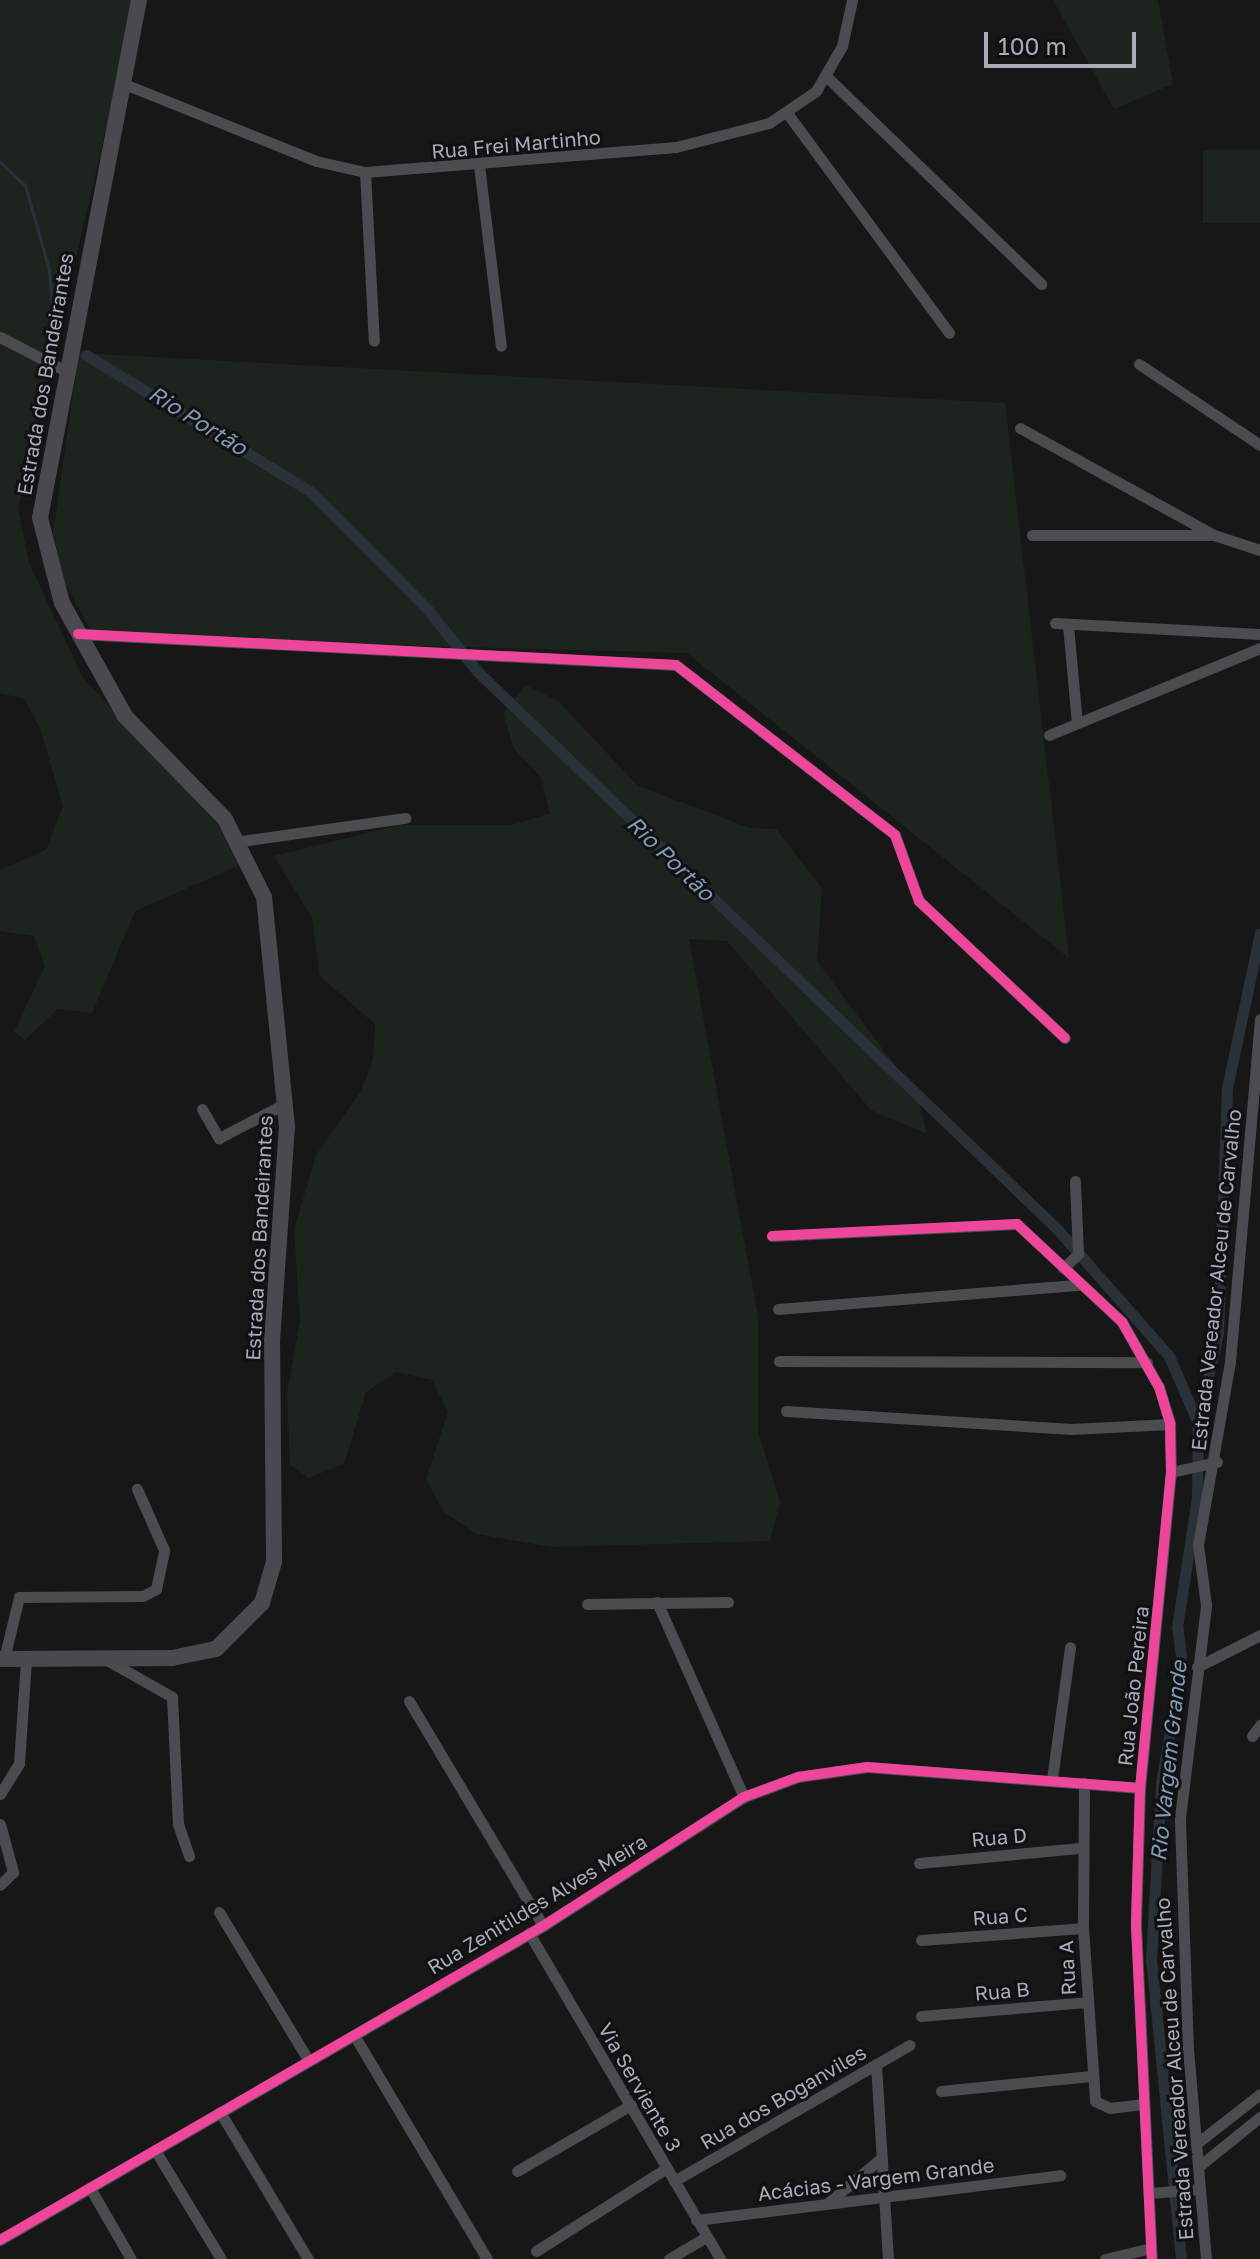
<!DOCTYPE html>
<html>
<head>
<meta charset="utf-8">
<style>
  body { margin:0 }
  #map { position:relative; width:1260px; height:2259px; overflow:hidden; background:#171717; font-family:"Golos Text",sans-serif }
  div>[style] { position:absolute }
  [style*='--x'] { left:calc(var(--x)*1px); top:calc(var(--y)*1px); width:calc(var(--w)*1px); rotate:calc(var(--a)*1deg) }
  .green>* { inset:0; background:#1d241e; transform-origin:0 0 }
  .stream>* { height:3px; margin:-1.5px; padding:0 1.5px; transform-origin:1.5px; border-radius:1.5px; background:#2a3239 }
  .canal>* { height:11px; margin:-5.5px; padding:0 5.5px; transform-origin:5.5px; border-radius:5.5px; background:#2a3239 }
  .minor>* { height:11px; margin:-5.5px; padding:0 5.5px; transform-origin:5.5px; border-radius:5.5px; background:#4b4c50 }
  .secondary>* { height:16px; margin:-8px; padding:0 8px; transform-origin:8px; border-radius:8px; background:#4a4a4e }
  .cycleway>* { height:10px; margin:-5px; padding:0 5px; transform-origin:5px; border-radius:5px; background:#ed469a }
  span { translate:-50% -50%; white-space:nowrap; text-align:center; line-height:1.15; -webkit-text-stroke:6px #111113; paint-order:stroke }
  .street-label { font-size:20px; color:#a8adb8 }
  .water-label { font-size:22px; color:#7f9bb3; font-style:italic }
  .scale { position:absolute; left:984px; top:32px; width:152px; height:36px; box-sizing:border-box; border:4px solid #a8adb8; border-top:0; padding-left:10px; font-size:24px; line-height:28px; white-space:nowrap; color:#a8adb8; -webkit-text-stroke:6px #111113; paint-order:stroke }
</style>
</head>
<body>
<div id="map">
  <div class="green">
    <i style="clip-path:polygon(0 0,136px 0,18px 508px,29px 563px,83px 678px,240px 848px,238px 866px,135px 911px,92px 1013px,58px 1009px,25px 1040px,14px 1032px,45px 966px,34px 936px,0 931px,0 870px,46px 850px,63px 806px,40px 728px,24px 699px,0 693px)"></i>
    <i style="clip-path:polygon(1053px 0,1158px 0,1173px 84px,1114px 109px)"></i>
    <i style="left:1260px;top:150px;width:73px;height:57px;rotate:90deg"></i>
    <i style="clip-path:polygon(79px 353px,1005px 403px,1069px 958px,687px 653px,94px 637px,64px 581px,53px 532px)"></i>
    <i style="clip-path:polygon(526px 685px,559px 702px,638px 786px,750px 828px,776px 829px,822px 888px,817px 961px,917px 1095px,927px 1134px,871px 1110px,727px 941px,689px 939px,758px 1317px,758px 1431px,780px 1502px,770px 1541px,552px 1547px,476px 1534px,443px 1511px,426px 1479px,448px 1412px,432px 1380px,396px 1372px,366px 1392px,344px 1464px,308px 1478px,290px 1465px,287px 1393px,300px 1321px,294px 1230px,316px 1155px,360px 1093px,373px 1060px,375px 1024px,320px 976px,312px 918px,274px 856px,400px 825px,511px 825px,550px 814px,541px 777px,514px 749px,503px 713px)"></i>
    <i style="clip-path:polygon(879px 2165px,880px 2189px,844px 2194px)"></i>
  </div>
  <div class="stream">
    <i style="--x:0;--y:162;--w:34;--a:43"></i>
    <i style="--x:25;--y:185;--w:88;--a:74.2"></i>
    <i style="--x:49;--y:270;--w:56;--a:84.9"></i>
  </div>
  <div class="canal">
    <i style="--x:86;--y:355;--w:263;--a:31.3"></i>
    <i style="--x:311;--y:492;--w:166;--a:45.2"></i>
    <i style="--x:428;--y:610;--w:78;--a:51.2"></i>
    <i style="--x:477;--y:671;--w:806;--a:43.89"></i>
    <i style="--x:1058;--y:1230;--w:168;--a:48.6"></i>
    <i style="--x:1169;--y:1356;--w:73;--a:66.6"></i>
    <i style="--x:1181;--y:2259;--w:301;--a:-95.7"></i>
    <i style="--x:1151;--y:1959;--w:176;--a:-86.7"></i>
    <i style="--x:1161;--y:1783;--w:120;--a:-79.9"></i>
    <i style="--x:1182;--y:1665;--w:38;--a:-97"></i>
    <i style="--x:1177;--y:1627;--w:131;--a:-81.2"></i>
    <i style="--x:1197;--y:1498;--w:75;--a:-89.2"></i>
    <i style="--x:1198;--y:1423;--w:92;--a:-77.5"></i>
    <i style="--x:1218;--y:1333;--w:245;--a:-87.9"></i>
    <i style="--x:1227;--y:1088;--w:158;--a:-78"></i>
  </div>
  <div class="minor">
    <i style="--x:827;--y:77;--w:298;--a:44"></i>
    <i style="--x:122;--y:83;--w:209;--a:21.9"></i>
    <i style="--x:316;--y:161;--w:50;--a:12.7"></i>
    <i style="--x:365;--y:172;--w:312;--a:-4.6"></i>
    <i style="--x:676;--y:147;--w:96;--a:-14.5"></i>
    <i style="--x:769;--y:123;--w:57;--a:-34.2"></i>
    <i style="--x:816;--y:91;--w:52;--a:-60"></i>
    <i style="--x:842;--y:46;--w:47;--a:-77.7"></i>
    <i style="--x:787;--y:113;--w:273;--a:53.6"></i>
    <i style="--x:479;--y:165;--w:182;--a:83.1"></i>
    <i style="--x:365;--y:172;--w:169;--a:87"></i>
    <i style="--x:0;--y:337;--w:72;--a:27.3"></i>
    <i style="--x:1139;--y:364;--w:146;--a:33.8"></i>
    <i style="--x:1020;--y:428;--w:222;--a:28.9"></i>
    <i style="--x:1214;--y:535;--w:48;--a:18.1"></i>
    <i style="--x:1032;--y:535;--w:178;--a:0"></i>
    <i style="--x:1055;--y:623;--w:205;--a:3.1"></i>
    <i style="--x:1068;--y:625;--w:98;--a:84.8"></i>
    <i style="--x:78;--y:634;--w:599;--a:2.97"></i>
    <i style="--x:676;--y:665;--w:277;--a:37.8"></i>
    <i style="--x:895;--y:835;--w:70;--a:70"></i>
    <i style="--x:919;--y:901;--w:200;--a:43.2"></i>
    <i style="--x:1049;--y:735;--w:228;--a:-22.4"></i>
    <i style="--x:241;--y:841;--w:166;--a:-8"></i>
    <i style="--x:202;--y:1109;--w:34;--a:60"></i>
    <i style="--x:219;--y:1138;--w:76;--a:-27.6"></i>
    <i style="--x:772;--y:1236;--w:245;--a:-2.8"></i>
    <i style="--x:1017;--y:1224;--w:144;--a:43"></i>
    <i style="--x:1122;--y:1322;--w:75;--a:60.4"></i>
    <i style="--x:1159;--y:1387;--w:39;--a:73"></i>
    <i style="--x:1170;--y:1424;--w:48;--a:88.8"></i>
    <i style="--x:1171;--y:1472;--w:318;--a:95.6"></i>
    <i style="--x:1140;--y:1788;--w:137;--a:91.7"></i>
    <i style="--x:1136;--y:1925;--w:334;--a:87.3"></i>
    <i style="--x:1063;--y:1268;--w:21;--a:-43"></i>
    <i style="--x:1078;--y:1254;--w:73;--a:-92.4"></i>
    <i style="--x:778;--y:1309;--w:302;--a:-4.6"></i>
    <i style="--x:779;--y:1361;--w:368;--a:0.2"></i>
    <i style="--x:786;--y:1411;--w:286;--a:3.6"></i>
    <i style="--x:1071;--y:1429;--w:99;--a:-2.9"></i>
    <i style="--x:1171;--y:1472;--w:47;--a:-12.3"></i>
    <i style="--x:657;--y:1602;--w:214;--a:66"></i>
    <i style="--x:587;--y:1604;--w:141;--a:-0.8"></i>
    <i style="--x:4;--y:1659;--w:64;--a:-76.4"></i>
    <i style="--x:19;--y:1597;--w:124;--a:-0.5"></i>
    <i style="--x:143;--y:1596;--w:15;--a:-28"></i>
    <i style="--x:156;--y:1589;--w:40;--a:-78"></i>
    <i style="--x:164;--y:1550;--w:67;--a:-113.9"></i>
    <i style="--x:107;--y:1660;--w:75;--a:29.6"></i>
    <i style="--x:172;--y:1697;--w:127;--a:87.3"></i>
    <i style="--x:178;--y:1824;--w:34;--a:71"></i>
    <i style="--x:1197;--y:1667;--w:71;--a:-26.9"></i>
    <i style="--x:409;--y:1701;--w:262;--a:59.2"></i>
    <i style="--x:1252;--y:1736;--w:14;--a:-54"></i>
    <i style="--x:1052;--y:1779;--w:133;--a:-82.2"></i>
    <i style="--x:1084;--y:1783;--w:145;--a:90.4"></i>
    <i style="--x:1083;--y:1928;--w:173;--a:86"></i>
    <i style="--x:1095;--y:2101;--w:17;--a:25"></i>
    <i style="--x:1110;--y:2108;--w:32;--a:-7"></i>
    <i style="--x:0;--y:1794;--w:36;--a:-58"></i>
    <i style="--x:19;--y:1763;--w:104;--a:-86.1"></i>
    <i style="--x:0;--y:1824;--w:50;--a:74.8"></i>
    <i style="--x:13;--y:1872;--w:18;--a:135"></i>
    <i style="--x:919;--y:1863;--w:164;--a:-5.3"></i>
    <i style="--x:219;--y:1912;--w:174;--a:58.9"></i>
    <i style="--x:529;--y:1933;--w:378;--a:59.6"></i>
    <i style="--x:921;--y:1940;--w:162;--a:-4.2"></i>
    <i style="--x:921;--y:2016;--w:166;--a:-4.8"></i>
    <i style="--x:354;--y:2035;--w:261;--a:59.3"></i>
    <i style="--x:876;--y:2064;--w:195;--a:86.5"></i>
    <i style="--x:941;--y:2091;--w:151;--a:-5.7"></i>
    <i style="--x:220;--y:2112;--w:171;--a:59.1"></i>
    <i style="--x:1196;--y:2144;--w:81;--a:-38"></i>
    <i style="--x:155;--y:2150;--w:127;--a:58.8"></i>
    <i style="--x:1198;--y:2167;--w:80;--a:-38.9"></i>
    <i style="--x:517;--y:2171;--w:132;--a:-30.1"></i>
    <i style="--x:674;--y:2181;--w:272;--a:-30"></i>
    <i style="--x:90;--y:2188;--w:82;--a:60"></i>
    <i style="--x:1150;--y:2193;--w:50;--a:-4.6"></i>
    <i style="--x:829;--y:2202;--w:68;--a:-40.2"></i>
    <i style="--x:696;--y:2220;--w:367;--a:-7"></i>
    <i style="--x:0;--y:2240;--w:627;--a:-30.04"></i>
    <i style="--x:543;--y:1926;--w:239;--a:-32.7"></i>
    <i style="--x:744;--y:1797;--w:58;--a:-20.3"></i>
    <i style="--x:798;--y:1777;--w:70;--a:-8.2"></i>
    <i style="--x:867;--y:1767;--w:274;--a:4.4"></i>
    <i style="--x:536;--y:2251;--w:155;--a:-32.4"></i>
    <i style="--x:669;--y:2259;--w:43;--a:-30.7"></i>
    <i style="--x:1105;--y:2259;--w:47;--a:-13.4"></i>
    <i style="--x:1206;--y:2259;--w:210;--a:-94.9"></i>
    <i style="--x:1188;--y:2050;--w:232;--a:-92"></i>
    <i style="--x:1180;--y:1818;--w:215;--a:-83"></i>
    <i style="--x:1206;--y:1605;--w:61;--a:-97.6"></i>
    <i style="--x:1198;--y:1545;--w:186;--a:-80.1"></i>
    <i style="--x:1230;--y:1362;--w:344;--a:-85"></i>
  </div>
  <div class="secondary">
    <i style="--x:0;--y:1659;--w:172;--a:-0.3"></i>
    <i style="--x:172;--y:1658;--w:45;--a:-11.6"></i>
    <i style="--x:216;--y:1649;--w:65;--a:-45"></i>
    <i style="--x:262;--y:1603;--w:43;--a:-73.7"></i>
    <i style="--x:274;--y:1562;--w:221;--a:-90.5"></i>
    <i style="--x:272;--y:1341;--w:215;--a:-86"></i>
    <i style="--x:287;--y:1127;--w:231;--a:-95.7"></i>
    <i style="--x:264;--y:897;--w:87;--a:-116.6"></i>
    <i style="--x:225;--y:819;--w:144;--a:-134.2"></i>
    <i style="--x:125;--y:716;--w:129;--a:-119.1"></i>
    <i style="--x:62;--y:603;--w:88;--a:-104.5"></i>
    <i style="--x:40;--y:518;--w:527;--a:-79.18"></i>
  </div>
  <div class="cycleway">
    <i style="--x:78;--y:634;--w:599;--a:2.97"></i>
    <i style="--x:676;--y:665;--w:277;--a:37.8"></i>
    <i style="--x:895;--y:835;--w:70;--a:70"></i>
    <i style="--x:919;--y:901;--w:200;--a:43.2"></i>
    <i style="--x:772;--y:1236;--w:245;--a:-2.8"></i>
    <i style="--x:1017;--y:1224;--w:144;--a:43"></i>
    <i style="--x:1122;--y:1322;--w:75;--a:60.4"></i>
    <i style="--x:1159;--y:1387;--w:39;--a:73"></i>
    <i style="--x:1170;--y:1424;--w:48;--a:88.8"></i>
    <i style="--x:1171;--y:1472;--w:318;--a:95.6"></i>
    <i style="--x:1140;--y:1788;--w:137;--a:91.7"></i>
    <i style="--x:1136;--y:1925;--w:334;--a:87.3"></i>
    <i style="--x:0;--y:2240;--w:627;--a:-30.04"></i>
    <i style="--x:543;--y:1926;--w:239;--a:-32.7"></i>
    <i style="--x:744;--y:1797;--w:58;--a:-20.3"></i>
    <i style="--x:798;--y:1777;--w:70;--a:-8.2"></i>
    <i style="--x:867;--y:1767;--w:274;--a:4.4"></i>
  </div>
  <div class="street-label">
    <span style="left:516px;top:144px;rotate:-5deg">Rua Frei Martinho</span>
    <span style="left:45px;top:374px;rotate:-80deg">Estrada dos Bandeirantes</span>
    <span style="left:259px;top:1238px;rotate:-87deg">Estrada dos Bandeirantes</span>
    <span style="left:1216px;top:1280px;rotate:-84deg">Estrada Vereador Alceu de Carvalho</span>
    <span style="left:1133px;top:1686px;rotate:-84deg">Rua João Pereira</span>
    <span style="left:999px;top:1837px;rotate:-5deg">Rua D</span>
    <span style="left:537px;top:1904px;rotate:-31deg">Rua Zenitildes Alves Meira</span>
    <span style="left:1000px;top:1916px;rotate:-4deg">Rua C</span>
    <span style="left:1067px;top:1968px;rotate:-93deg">Rua A</span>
    <span style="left:1002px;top:1991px;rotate:-5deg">Rua B</span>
    <span style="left:1174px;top:2069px;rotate:-94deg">Estrada Vereador Alceu de Carvalho</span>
    <span style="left:640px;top:2087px;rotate:60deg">Via Serviente 3</span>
    <span style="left:783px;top:2097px;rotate:-30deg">Rua dos Boganviles</span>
    <span style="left:876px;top:2179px;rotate:-7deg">Acácias - Vargem Grande</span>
  </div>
  <div class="water-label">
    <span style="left:198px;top:420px;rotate:32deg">Rio Portão</span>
    <span style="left:671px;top:858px;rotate:44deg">Rio Portão</span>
    <span style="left:1168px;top:1761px;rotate:-84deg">Rio Vargem Grande</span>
  </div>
  <div class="scale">100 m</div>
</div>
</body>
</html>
